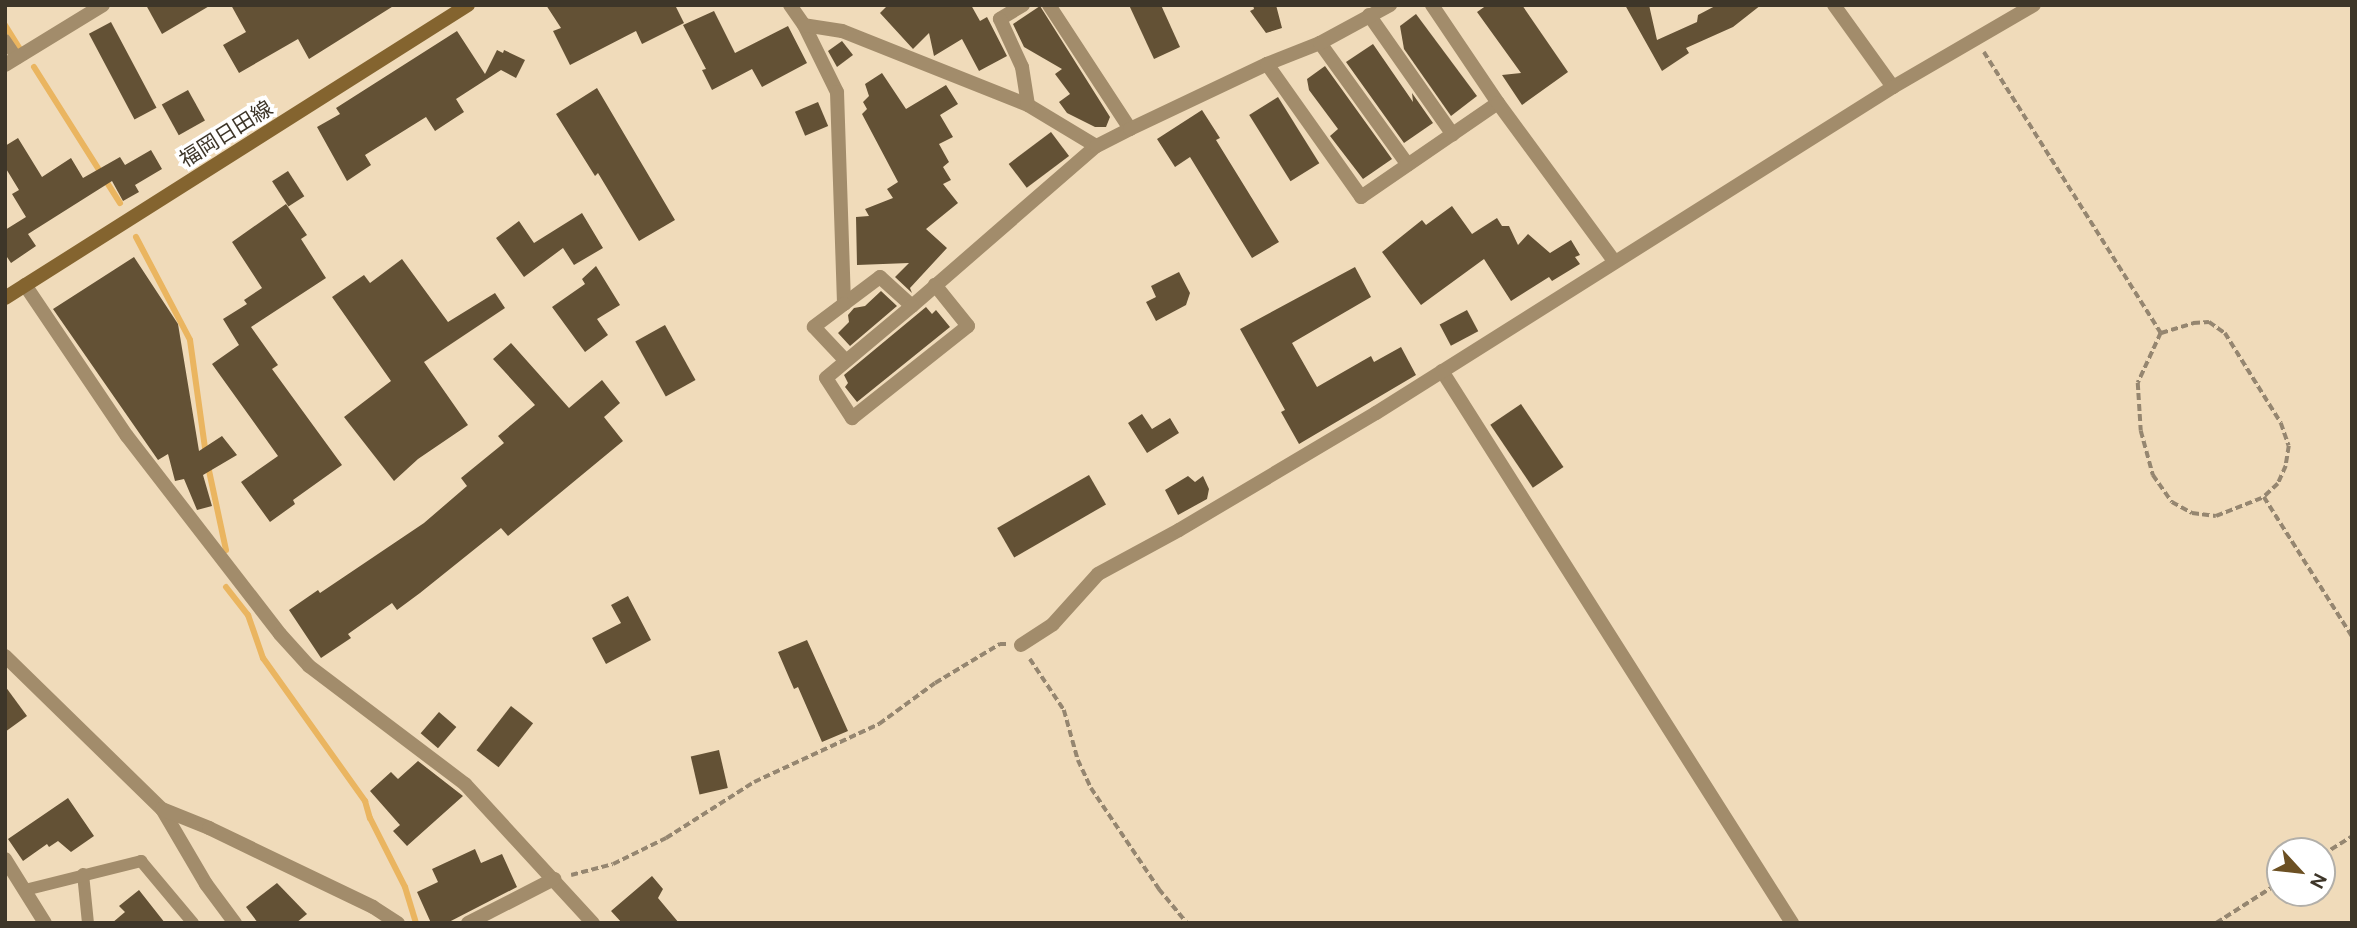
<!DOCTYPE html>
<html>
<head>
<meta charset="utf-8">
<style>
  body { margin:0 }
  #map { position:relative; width:2357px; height:928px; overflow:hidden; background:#f0dbba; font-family:"DM Sans","Noto Sans JP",sans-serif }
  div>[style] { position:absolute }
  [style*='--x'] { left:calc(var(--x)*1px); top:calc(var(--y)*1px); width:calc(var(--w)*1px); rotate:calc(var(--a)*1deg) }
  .stream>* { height:6px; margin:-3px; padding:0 3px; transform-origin:3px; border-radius:3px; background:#eab560 }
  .building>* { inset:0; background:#635135; transform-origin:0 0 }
  .path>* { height:3.5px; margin-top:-1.75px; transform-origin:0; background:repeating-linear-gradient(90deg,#958670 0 7px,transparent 0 10.5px) }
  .service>* { height:12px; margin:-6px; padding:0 6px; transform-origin:6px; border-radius:6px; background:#a28c6b }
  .minor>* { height:14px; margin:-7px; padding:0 7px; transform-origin:7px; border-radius:7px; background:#a28c6b }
  .secondary>* { height:14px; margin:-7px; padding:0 7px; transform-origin:7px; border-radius:7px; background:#84642f }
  span { translate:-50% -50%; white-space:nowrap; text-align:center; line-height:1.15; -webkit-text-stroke:7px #fff; paint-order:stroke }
  .street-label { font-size:21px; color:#3e3629 }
  .frame { position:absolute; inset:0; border:7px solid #3e3629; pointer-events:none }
  .north { position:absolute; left:2266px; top:837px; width:70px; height:70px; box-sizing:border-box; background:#fff; border:2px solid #b2afa9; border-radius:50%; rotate:117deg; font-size:19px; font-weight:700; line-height:28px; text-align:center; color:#3e3629 }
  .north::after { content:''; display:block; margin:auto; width:24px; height:32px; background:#6c5023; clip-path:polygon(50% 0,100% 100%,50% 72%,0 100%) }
</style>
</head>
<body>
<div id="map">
  <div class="stream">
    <i style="--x:5;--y:25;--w:28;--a:58"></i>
    <i style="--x:34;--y:67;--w:161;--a:57.7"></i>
    <i style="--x:136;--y:237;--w:116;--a:62.3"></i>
    <i style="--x:190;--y:340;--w:116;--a:82.1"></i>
    <i style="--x:208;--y:466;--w:86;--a:77.9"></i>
    <i style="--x:226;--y:587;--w:36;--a:52"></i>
    <i style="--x:248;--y:615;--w:46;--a:70.8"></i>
    <i style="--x:263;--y:658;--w:176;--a:54.5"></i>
    <i style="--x:365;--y:801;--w:18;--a:74"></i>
    <i style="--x:370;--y:818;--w:77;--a:63.1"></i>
    <i style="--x:405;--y:887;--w:38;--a:73"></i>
  </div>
  <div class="building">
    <i style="clip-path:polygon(146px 5px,211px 5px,162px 34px)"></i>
    <i style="clip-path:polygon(231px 5px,395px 5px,309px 59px,298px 39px,239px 73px,223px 45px,246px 32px)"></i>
    <i style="clip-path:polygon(546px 5px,675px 5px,684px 23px,642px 44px,636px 31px,570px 65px,553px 31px,561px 28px)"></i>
    <i style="clip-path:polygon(888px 5px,971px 5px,980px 21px,987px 17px,1007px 56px,979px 71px,962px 39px,934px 56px,929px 33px,913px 49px,880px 13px)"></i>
    <i style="clip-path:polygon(1129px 5px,1161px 5px,1180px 47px,1154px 59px)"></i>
    <i style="clip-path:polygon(1253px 5px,1276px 5px,1282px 28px,1266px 33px,1250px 11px,1254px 9px)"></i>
    <i style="clip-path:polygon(1487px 5px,1522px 5px,1568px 72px,1522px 105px,1502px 75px,1521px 73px,1477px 12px)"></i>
    <i style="clip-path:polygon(1625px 5px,1649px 5px,1657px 40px,1697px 22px,1698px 15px,1717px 5px,1761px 5px,1733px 27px,1686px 48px,1689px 53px,1662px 71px)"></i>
    <i style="clip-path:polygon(1040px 6px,1110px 117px,1106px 127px,1095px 127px,1067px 113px,1059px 102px,1070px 94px,1055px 74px,1062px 69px,1024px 47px,1013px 24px)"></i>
    <i style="clip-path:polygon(714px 11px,735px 53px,788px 26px,807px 63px,762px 87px,752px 69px,712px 90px,702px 70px,706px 69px,683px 25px)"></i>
    <i style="clip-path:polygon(1416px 14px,1477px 96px,1451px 116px,1404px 49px,1400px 26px)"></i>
    <i style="left:111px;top:22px;width:97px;height:25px;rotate:62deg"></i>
    <i style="clip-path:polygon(457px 31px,485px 74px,497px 50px,503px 53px,504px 50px,525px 60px,516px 78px,501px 70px,456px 99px,464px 112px,435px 131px,426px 117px,365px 155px,371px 165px,347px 181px,317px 127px,340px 114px,336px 108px)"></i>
    <i style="clip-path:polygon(842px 41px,853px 55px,837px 67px,828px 51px)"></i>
    <i style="clip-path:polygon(1373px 44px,1413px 102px,1412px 93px,1433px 123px,1404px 143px,1346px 62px)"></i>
    <i style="clip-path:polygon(1325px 66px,1392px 159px,1363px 179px,1330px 136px,1338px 129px,1309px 90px,1307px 79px)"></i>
    <i style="clip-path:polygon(882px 73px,906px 109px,946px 85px,958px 104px,940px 115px,953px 137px,939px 144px,949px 162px,943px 167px,951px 180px,943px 184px,958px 203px,926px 229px,947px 248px,910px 288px,912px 293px,895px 277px,909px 263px,857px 265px,856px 217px,869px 216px,865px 209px,893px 198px,887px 189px,898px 182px,862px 114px,867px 109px,863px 102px,869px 96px,865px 84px)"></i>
    <i style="clip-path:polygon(597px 88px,675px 220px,639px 241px,598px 173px,595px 176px,556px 114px)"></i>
    <i style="left:188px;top:90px;width:35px;height:30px;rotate:61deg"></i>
    <i style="left:1278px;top:97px;width:78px;height:34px;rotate:58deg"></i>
    <i style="left:818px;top:102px;width:26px;height:25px;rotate:67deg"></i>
    <i style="clip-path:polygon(1202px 110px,1220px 138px,1216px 140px,1279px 242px,1252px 258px,1190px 157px,1175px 167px,1157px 139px)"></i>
    <i style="left:1051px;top:132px;width:30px;height:53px;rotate:53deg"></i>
    <i style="clip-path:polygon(18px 138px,42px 177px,71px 158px,83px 178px,120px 157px,125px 165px,151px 150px,162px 169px,135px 185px,139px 192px,123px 201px,112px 181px,28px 234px,36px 246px,11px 263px,5px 254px,5px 230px,26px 217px,12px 194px,19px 190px,5px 167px,5px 146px)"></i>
    <i style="left:288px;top:171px;width:30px;height:19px;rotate:57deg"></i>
    <i style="clip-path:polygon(286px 204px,307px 235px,301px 239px,326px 278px,251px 327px,278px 365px,272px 369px,342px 465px,293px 500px,295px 504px,270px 522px,241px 482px,278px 456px,212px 364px,239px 345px,223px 319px,247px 304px,244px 300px,262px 288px,232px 242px)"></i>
    <i style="clip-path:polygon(1452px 206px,1472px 234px,1497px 218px,1502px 226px,1509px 226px,1518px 245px,1528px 234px,1550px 253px,1571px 240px,1580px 255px,1575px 257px,1580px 264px,1552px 281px,1549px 277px,1511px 301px,1484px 259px,1421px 305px,1382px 252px,1422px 220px,1426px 225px)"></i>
    <i style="clip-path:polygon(582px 213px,603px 248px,574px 265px,563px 248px,524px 277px,496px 238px,519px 221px,534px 243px)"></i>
    <i style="clip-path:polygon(134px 257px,178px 324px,199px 451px,222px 436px,237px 455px,203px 475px,212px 506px,197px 510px,184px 479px,175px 481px,168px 454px,158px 460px,53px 309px)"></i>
    <i style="clip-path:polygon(402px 259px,448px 322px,495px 293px,505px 308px,424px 362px,468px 425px,418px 459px,394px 481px,344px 417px,391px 381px,332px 297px,364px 275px,370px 283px)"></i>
    <i style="clip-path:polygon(596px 266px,620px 305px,597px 319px,608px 335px,585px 352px,552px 307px,585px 284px,582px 279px)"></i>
    <i style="clip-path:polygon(1355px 267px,1371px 297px,1292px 343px,1317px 387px,1371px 356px,1374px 362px,1401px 347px,1416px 375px,1299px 444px,1281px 412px,1285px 410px,1240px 329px)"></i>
    <i style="clip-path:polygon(1179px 272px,1190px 293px,1186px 305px,1156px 321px,1146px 302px,1156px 297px,1151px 286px)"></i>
    <i style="clip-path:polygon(881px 291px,897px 306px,850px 346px,838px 333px,849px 322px,848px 315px,854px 308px,865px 306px)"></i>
    <i style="clip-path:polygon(926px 307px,932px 314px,936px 310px,950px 327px,857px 402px,845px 387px,848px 383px,844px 375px)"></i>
    <i style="left:1467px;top:310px;width:24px;height:31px;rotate:62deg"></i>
    <i style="left:665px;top:325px;width:63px;height:34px;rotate:61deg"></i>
    <i style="clip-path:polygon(511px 343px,569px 408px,602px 380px,620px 403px,604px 417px,623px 441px,508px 536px,501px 528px,420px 593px,397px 610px,392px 603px,348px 634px,351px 638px,321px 658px,289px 610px,318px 590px,320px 593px,424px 523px,467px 486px,461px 478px,504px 443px,498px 436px,535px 405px,493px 359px)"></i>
    <i style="left:1521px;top:404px;width:76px;height:37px;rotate:56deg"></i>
    <i style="clip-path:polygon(1142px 414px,1152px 429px,1170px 418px,1179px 433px,1147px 453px,1128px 423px)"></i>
    <i style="left:1089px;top:475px;width:34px;height:106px;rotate:60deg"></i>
    <i style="clip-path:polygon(1188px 476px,1195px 482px,1203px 476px,1209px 489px,1207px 499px,1178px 515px,1165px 490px)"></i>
    <i style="clip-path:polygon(628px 596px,651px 640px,606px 664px,592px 638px,621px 623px,611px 605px)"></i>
    <i style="clip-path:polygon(807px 640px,848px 731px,822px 742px,798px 687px,794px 689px,778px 652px)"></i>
    <i style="clip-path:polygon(5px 686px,27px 716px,5px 732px)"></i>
    <i style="left:511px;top:706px;width:28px;height:56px;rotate:38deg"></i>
    <i style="left:439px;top:712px;width:23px;height:28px;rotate:41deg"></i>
    <i style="left:719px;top:750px;width:39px;height:29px;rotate:77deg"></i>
    <i style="clip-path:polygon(418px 761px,463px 796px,407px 846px,393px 831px,400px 825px,370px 791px,391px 772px,398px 779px)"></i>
    <i style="clip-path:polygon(68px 798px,94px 836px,71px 852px,58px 841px,49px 847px,47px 844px,23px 861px,8px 839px)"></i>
    <i style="clip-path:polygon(475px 849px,481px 863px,502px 854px,517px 887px,447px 923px,431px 923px,417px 892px,438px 882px,432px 869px)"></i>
    <i style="clip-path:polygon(652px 876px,663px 889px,658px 898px,679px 923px,622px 923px,611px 911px)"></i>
    <i style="clip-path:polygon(277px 883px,307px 914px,296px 923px,258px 923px,246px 907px)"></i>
    <i style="clip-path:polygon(139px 890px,165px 923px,112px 923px,125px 912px,119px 906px)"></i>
  </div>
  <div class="path">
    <i style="--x:1984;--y:52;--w:332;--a:57.8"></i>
    <i style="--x:2161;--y:333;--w:34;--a:-17"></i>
    <i style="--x:2193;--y:323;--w:16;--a:-4"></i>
    <i style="--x:2209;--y:322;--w:19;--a:35"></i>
    <i style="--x:2225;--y:333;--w:106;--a:58.1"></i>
    <i style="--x:2281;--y:423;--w:24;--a:71"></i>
    <i style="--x:2289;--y:446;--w:20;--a:99"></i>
    <i style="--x:2286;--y:466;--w:20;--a:114"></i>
    <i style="--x:2278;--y:484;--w:19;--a:137"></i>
    <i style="--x:2264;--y:497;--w:165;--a:57.7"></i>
    <i style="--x:2161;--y:333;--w:55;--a:114.7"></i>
    <i style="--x:2138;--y:383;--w:48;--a:86.4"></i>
    <i style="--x:2141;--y:431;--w:46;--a:74.7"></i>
    <i style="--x:2153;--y:475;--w:33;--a:55"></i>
    <i style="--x:2172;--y:502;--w:23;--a:29"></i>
    <i style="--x:2192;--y:513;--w:24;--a:7"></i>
    <i style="--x:2216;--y:516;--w:52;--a:-21.6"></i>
    <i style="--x:1030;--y:659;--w:61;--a:56.3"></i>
    <i style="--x:1064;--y:710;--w:52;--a:74.4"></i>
    <i style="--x:1078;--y:760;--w:31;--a:65"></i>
    <i style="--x:1091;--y:788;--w:122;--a:56"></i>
    <i style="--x:1159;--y:889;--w:44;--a:50.5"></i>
    <i style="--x:2322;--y:855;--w:36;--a:-32"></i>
    <i style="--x:571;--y:875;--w:43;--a:-14.7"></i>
    <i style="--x:613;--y:864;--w:59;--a:-26.1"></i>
    <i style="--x:666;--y:838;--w:104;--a:-32.5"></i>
    <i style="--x:754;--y:782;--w:138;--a:-24.9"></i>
    <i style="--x:879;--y:724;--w:69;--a:-36.2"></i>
    <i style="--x:935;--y:683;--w:76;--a:-31"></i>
    <i style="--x:1000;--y:644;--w:6;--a:0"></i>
    <i style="--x:2216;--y:923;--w:76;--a:-32.6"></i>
  </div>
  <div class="service">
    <i style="--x:5;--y:40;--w:22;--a:56"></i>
    <i style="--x:83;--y:874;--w:49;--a:84.2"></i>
    <i style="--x:25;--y:890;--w:120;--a:-14"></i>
    <i style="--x:141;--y:861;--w:81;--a:50"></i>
  </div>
  <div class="minor">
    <i style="--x:790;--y:5;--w:24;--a:55"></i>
    <i style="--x:804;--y:25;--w:75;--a:63.8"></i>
    <i style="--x:837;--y:92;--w:212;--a:88.1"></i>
    <i style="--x:844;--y:304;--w:45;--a:-36.9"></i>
    <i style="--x:880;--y:277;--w:43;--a:42.2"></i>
    <i style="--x:912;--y:306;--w:244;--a:-41"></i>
    <i style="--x:1096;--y:146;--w:79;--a:-148.9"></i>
    <i style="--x:1028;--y:105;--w:200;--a:-158.3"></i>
    <i style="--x:842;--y:31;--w:38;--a:-171"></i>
    <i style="--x:1023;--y:5;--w:27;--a:149"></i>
    <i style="--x:1000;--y:19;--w:53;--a:65.4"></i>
    <i style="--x:1022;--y:67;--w:38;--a:81"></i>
    <i style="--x:1049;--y:5;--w:148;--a:56.8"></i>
    <i style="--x:1130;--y:129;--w:38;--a:153"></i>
    <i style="--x:1834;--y:5;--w:101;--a:54.3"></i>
    <i style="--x:1369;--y:15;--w:146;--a:55"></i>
    <i style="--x:1320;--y:43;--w:150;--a:54.2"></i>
    <i style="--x:1267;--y:64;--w:163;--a:54.7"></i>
    <i style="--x:1361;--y:197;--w:166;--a:-34.5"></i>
    <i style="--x:1498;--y:103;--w:118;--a:-124"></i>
    <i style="--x:5;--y:65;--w:115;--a:-31.5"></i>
    <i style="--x:1498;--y:103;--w:197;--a:53.7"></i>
    <i style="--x:1130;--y:129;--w:152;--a:-25.4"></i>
    <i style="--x:1267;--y:64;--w:57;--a:-21.6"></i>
    <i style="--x:1320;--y:43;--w:80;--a:-28.5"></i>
    <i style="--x:25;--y:285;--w:182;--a:56"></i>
    <i style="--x:127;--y:436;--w:250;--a:52.3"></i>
    <i style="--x:280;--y:634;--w:43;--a:47.8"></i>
    <i style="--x:309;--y:666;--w:196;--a:37.1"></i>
    <i style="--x:465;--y:784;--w:189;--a:47.4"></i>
    <i style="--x:844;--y:304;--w:38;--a:143"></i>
    <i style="--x:814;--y:327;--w:45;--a:46.8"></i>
    <i style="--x:912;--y:306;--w:112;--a:140.1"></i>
    <i style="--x:826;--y:378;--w:48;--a:57"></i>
    <i style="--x:852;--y:418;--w:148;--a:-38.4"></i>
    <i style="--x:968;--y:326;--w:53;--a:-128.8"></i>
    <i style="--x:1442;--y:371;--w:654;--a:57.62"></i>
    <i style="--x:1021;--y:645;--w:38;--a:-33"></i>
    <i style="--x:1053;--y:624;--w:67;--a:-48"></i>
    <i style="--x:1098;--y:574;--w:92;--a:-28.5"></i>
    <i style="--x:1179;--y:530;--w:229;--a:-30.7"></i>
    <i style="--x:1376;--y:413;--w:611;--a:-32.23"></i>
    <i style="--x:1893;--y:87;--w:163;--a:-30.2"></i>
    <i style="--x:5;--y:656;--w:219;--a:44.3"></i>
    <i style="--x:162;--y:809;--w:87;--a:59.6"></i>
    <i style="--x:206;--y:884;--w:49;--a:53.4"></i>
    <i style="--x:162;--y:809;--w:51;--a:22"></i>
    <i style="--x:209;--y:828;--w:182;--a:25.7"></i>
    <i style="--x:373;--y:907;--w:30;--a:33"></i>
    <i style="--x:5;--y:859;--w:75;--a:58"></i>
    <i style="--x:468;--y:923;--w:97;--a:-27.1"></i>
  </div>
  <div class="secondary">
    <i style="--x:5;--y:298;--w:548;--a:-32.33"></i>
  </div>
  <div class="street-label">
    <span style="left:226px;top:134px;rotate:-32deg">福岡日田線</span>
  </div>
  <div class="frame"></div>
  <div class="north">N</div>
</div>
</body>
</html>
